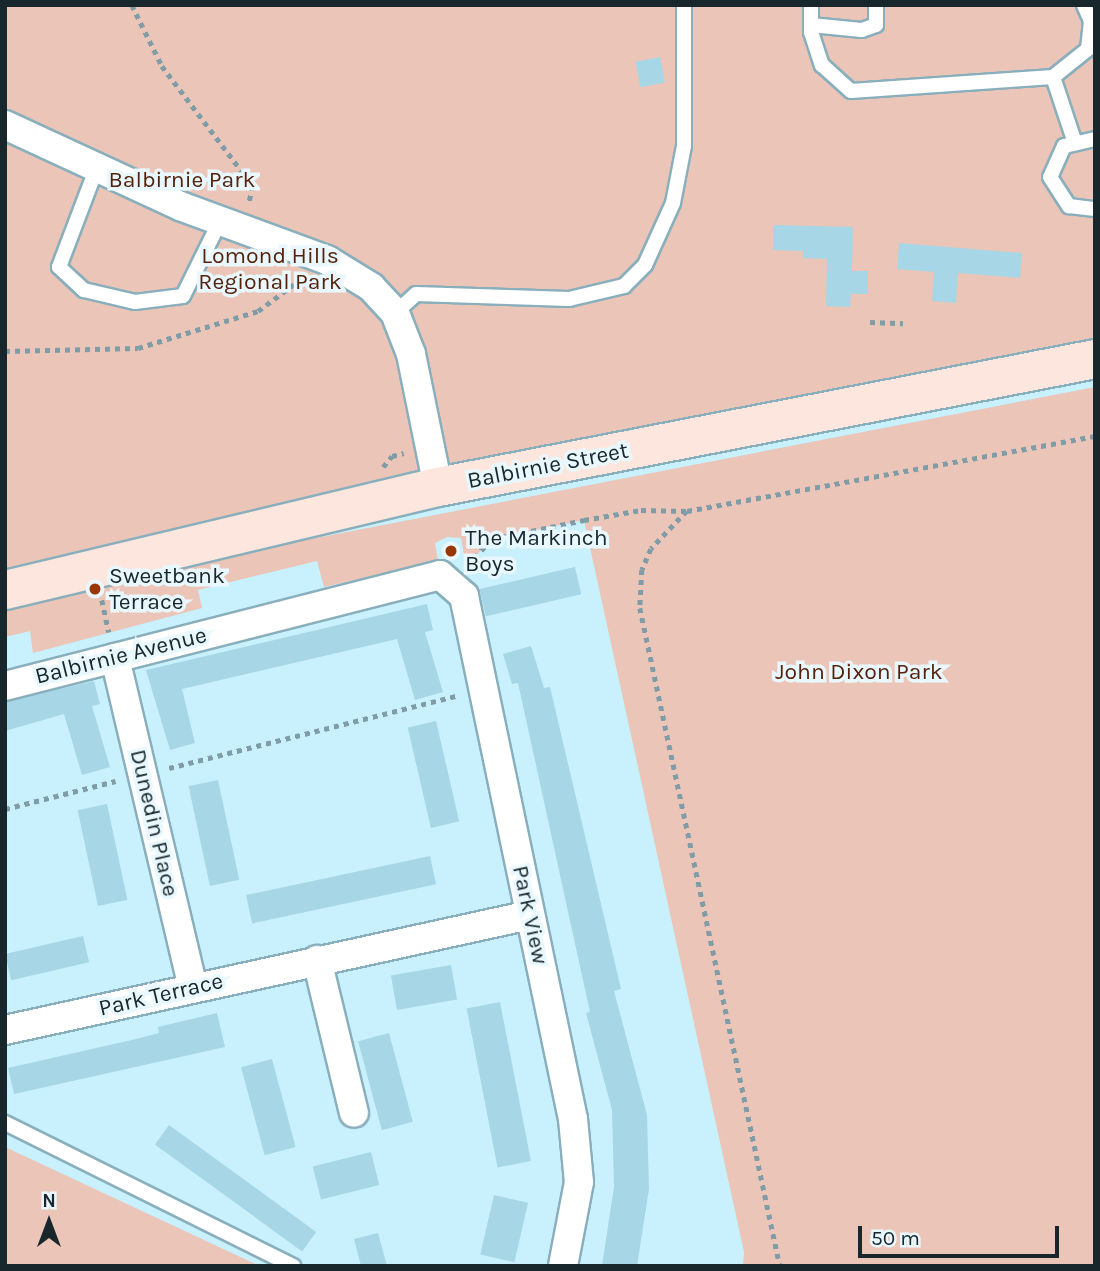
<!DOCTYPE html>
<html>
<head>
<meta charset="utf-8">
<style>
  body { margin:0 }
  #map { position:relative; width:1100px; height:1271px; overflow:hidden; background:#c9f0fd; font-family:Karla,sans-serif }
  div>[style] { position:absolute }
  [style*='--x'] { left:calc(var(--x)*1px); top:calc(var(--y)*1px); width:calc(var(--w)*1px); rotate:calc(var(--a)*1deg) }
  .green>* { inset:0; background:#ebc5b7 }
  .building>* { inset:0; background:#a7d6e6; transform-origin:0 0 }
  .path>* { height:4.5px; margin-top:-2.25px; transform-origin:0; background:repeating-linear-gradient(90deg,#809da7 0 5px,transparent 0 10px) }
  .roads { filter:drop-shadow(2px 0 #8aafbc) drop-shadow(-2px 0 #8aafbc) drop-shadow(0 2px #8aafbc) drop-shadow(0 -2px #8aafbc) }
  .service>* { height:14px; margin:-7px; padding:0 7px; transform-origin:7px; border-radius:7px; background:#fff }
  .minor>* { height:28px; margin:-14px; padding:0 14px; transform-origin:14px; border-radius:14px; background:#fff }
  .secondary>* { height:38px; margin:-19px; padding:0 19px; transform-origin:19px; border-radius:19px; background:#fce6dd }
  .dots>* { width:19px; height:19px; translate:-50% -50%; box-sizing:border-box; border:4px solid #e9f8fe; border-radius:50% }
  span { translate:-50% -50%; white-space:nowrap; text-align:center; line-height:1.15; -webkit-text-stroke:7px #e9f8fe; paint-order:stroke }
  .park-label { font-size:23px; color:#55220c }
  .street-label { font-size:23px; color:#18272c }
  .poi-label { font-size:23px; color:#18272c }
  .left { translate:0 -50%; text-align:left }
  .frame { position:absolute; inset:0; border:7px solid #18272c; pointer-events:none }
  .north { position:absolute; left:14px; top:1187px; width:70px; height:70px; -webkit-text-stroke:5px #e9f8fe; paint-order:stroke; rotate:0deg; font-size:19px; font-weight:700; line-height:28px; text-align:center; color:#18272c }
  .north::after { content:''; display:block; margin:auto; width:24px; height:32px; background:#18272c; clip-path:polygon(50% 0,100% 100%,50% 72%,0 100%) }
  .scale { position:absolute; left:858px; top:1226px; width:201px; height:32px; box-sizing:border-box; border:4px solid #18272c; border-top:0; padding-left:9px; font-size:21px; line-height:24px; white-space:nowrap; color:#18272c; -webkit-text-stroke:5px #e9f8fe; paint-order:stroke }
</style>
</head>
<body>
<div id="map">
  <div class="green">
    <i style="clip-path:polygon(5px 5px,1095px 5px,1095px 369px,5px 594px)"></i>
    <i style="clip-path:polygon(1095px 387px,1095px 1266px,743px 1266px,744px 1252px,584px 520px,492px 539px,466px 566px,461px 538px,447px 537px,435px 543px,438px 561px,324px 587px,317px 561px,198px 590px,202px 608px,33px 653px,30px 631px,5px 637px,5px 607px,105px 579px)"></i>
    <i style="clip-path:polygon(5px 1147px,260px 1266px,5px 1266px)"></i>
  </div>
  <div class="building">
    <i style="left:660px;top:57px;width:26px;height:25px;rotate:79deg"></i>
    <i style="clip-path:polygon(773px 225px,853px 227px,852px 271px,868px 271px,868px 294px,851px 294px,850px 307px,826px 306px,827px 259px,803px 258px,803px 251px,773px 250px)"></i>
    <i style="clip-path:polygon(899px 243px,1022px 253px,1020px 278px,958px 273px,956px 303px,932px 301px,934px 272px,897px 269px)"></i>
    <i style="left:575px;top:567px;width:28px;height:98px;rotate:77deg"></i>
    <i style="clip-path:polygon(427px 604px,433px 630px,425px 632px,443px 692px,415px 700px,397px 639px,182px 689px,195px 743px,170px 750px,146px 670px)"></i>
    <i style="clip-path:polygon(531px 646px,544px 688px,550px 687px,621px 989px,614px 991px,647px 1115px,649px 1189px,637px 1266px,602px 1266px,614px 1187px,612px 1110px,586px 1013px,590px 1012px,518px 683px,512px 684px,503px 654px)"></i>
    <i style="clip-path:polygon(94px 681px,100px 704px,92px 706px,110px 767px,82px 775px,64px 714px,5px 731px,5px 702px)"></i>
    <i style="left:436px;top:721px;width:103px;height:29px;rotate:77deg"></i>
    <i style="left:218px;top:780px;width:102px;height:30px;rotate:78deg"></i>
    <i style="left:107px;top:804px;width:98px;height:30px;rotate:78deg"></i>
    <i style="left:430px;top:856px;width:29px;height:188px;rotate:78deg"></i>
    <i style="left:83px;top:936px;width:27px;height:80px;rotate:77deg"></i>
    <i style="left:451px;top:965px;width:35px;height:61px;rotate:80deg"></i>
    <i style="left:500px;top:1002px;width:162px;height:34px;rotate:79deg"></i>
    <i style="clip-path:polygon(217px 1013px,225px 1047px,14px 1094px,8px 1068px,136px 1039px,159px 1033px,158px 1027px)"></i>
    <i style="left:389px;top:1033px;width:92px;height:32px;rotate:75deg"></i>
    <i style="left:272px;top:1059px;width:91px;height:32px;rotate:75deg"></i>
    <i style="left:169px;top:1125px;width:182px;height:24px;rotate:36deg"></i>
    <i style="left:371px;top:1152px;width:34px;height:60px;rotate:76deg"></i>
    <i style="left:494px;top:1195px;width:35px;height:61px;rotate:13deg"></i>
    <i style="clip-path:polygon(378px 1233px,387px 1266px,361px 1266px,354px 1239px)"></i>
  </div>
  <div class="path">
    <i style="--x:132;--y:5;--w:68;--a:63.8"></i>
    <i style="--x:162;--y:66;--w:151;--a:52.8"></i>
    <i style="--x:253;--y:186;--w:18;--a:103"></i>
    <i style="--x:870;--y:322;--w:33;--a:2"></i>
    <i style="--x:5;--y:351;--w:133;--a:-1.3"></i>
    <i style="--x:138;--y:348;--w:126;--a:-17.1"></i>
    <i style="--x:258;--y:311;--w:54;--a:-36.7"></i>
    <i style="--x:383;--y:467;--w:14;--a:-51"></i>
    <i style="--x:392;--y:456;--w:12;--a:-14"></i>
    <i style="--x:687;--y:511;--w:52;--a:133.5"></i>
    <i style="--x:651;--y:549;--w:23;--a:113"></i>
    <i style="--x:642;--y:570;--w:38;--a:93"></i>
    <i style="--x:640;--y:608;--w:673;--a:77.99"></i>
    <i style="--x:467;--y:565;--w:36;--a:-46"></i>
    <i style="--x:492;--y:539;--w:94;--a:-11.7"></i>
    <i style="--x:584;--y:520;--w:58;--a:-10"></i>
    <i style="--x:641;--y:510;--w:46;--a:1.2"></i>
    <i style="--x:687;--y:511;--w:415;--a:-10.4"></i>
    <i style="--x:102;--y:600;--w:33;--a:78"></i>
    <i style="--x:169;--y:768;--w:299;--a:-14.1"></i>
    <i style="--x:5;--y:809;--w:114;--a:-14.2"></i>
  </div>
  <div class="roads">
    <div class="service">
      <i style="--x:811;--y:5;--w:27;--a:90"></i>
      <i style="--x:811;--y:32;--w:35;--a:72"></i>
      <i style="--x:822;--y:65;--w:39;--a:42"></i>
      <i style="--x:851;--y:91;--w:202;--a:-4"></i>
      <i style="--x:1053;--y:77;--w:45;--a:-38.7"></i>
      <i style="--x:1088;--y:49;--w:28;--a:-84"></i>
      <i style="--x:1091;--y:21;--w:17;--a:-114"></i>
      <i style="--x:811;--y:25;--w:51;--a:5.6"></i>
      <i style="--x:862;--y:30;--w:15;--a:-20"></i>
      <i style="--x:876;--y:25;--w:20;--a:-90"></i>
      <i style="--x:1053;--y:77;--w:66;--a:71.6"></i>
      <i style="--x:1095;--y:139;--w:32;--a:167"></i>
      <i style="--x:1064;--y:146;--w:34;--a:114"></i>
      <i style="--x:1050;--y:177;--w:35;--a:57"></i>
      <i style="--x:1069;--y:206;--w:26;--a:7"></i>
      <i style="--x:97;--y:167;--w:107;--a:110.8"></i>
      <i style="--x:59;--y:267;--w:34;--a:43"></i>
      <i style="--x:84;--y:290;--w:52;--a:13.2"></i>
      <i style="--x:135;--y:302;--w:48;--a:-7.1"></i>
      <i style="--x:183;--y:296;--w:84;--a:-63.7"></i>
      <i style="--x:395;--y:313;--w:28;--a:-42"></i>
      <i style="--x:416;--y:294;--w:153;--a:1.9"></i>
      <i style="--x:569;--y:299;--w:57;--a:-13.3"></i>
      <i style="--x:624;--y:286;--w:30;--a:-45"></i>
      <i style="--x:645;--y:265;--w:68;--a:-65.7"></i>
      <i style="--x:673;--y:203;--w:58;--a:-79.1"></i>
      <i style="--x:684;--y:146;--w:141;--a:-90"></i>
      <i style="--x:5;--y:1123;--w:322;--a:26.4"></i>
    </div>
    <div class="minor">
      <i style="--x:5;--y:125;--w:193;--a:24.8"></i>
      <i style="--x:180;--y:206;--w:157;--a:20.2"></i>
      <i style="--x:327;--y:260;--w:52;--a:31.5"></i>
      <i style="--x:371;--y:287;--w:35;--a:47"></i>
      <i style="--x:395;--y:313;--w:44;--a:68.7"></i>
      <i style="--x:411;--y:354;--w:136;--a:78.5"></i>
      <i style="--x:115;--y:658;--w:339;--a:76.7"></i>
      <i style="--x:5;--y:686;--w:449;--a:-14.3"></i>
      <i style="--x:440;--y:575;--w:32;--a:41"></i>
      <i style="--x:464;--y:596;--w:534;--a:78.23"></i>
      <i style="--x:573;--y:1119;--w:63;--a:84.6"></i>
      <i style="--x:579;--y:1182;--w:86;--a:100.8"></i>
      <i style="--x:317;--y:960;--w:157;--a:76.4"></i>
      <i style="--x:5;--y:1030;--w:537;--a:-12.36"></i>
    </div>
    <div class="secondary">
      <i style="--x:5;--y:590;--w:445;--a:-13.4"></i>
      <i style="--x:438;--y:487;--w:669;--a:-11.02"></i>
    </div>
  </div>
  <div class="dots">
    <i style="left:451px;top:551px;background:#9a3600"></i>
    <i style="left:95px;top:589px;background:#9a3600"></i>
  </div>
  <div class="park-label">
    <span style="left:182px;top:180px">Balbirnie Park</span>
    <span style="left:270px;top:269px">Lomond Hills<br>Regional Park</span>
    <span style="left:859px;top:672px">John Dixon Park</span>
  </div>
  <div class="street-label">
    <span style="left:548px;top:466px;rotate:-11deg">Balbirnie Street</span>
    <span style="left:121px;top:656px;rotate:-14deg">Balbirnie Avenue</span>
    <span style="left:154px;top:823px;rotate:77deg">Dunedin Place</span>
    <span style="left:530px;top:915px;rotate:78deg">Park View</span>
    <span style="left:161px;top:995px;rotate:-13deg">Park Terrace</span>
  </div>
  <div class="poi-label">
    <span class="left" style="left:465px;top:551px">The Markinch<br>Boys</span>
    <span class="left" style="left:109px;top:589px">Sweetbank<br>Terrace</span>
  </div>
  <div class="frame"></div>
  <div class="north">N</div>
  <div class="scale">50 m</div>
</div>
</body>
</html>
